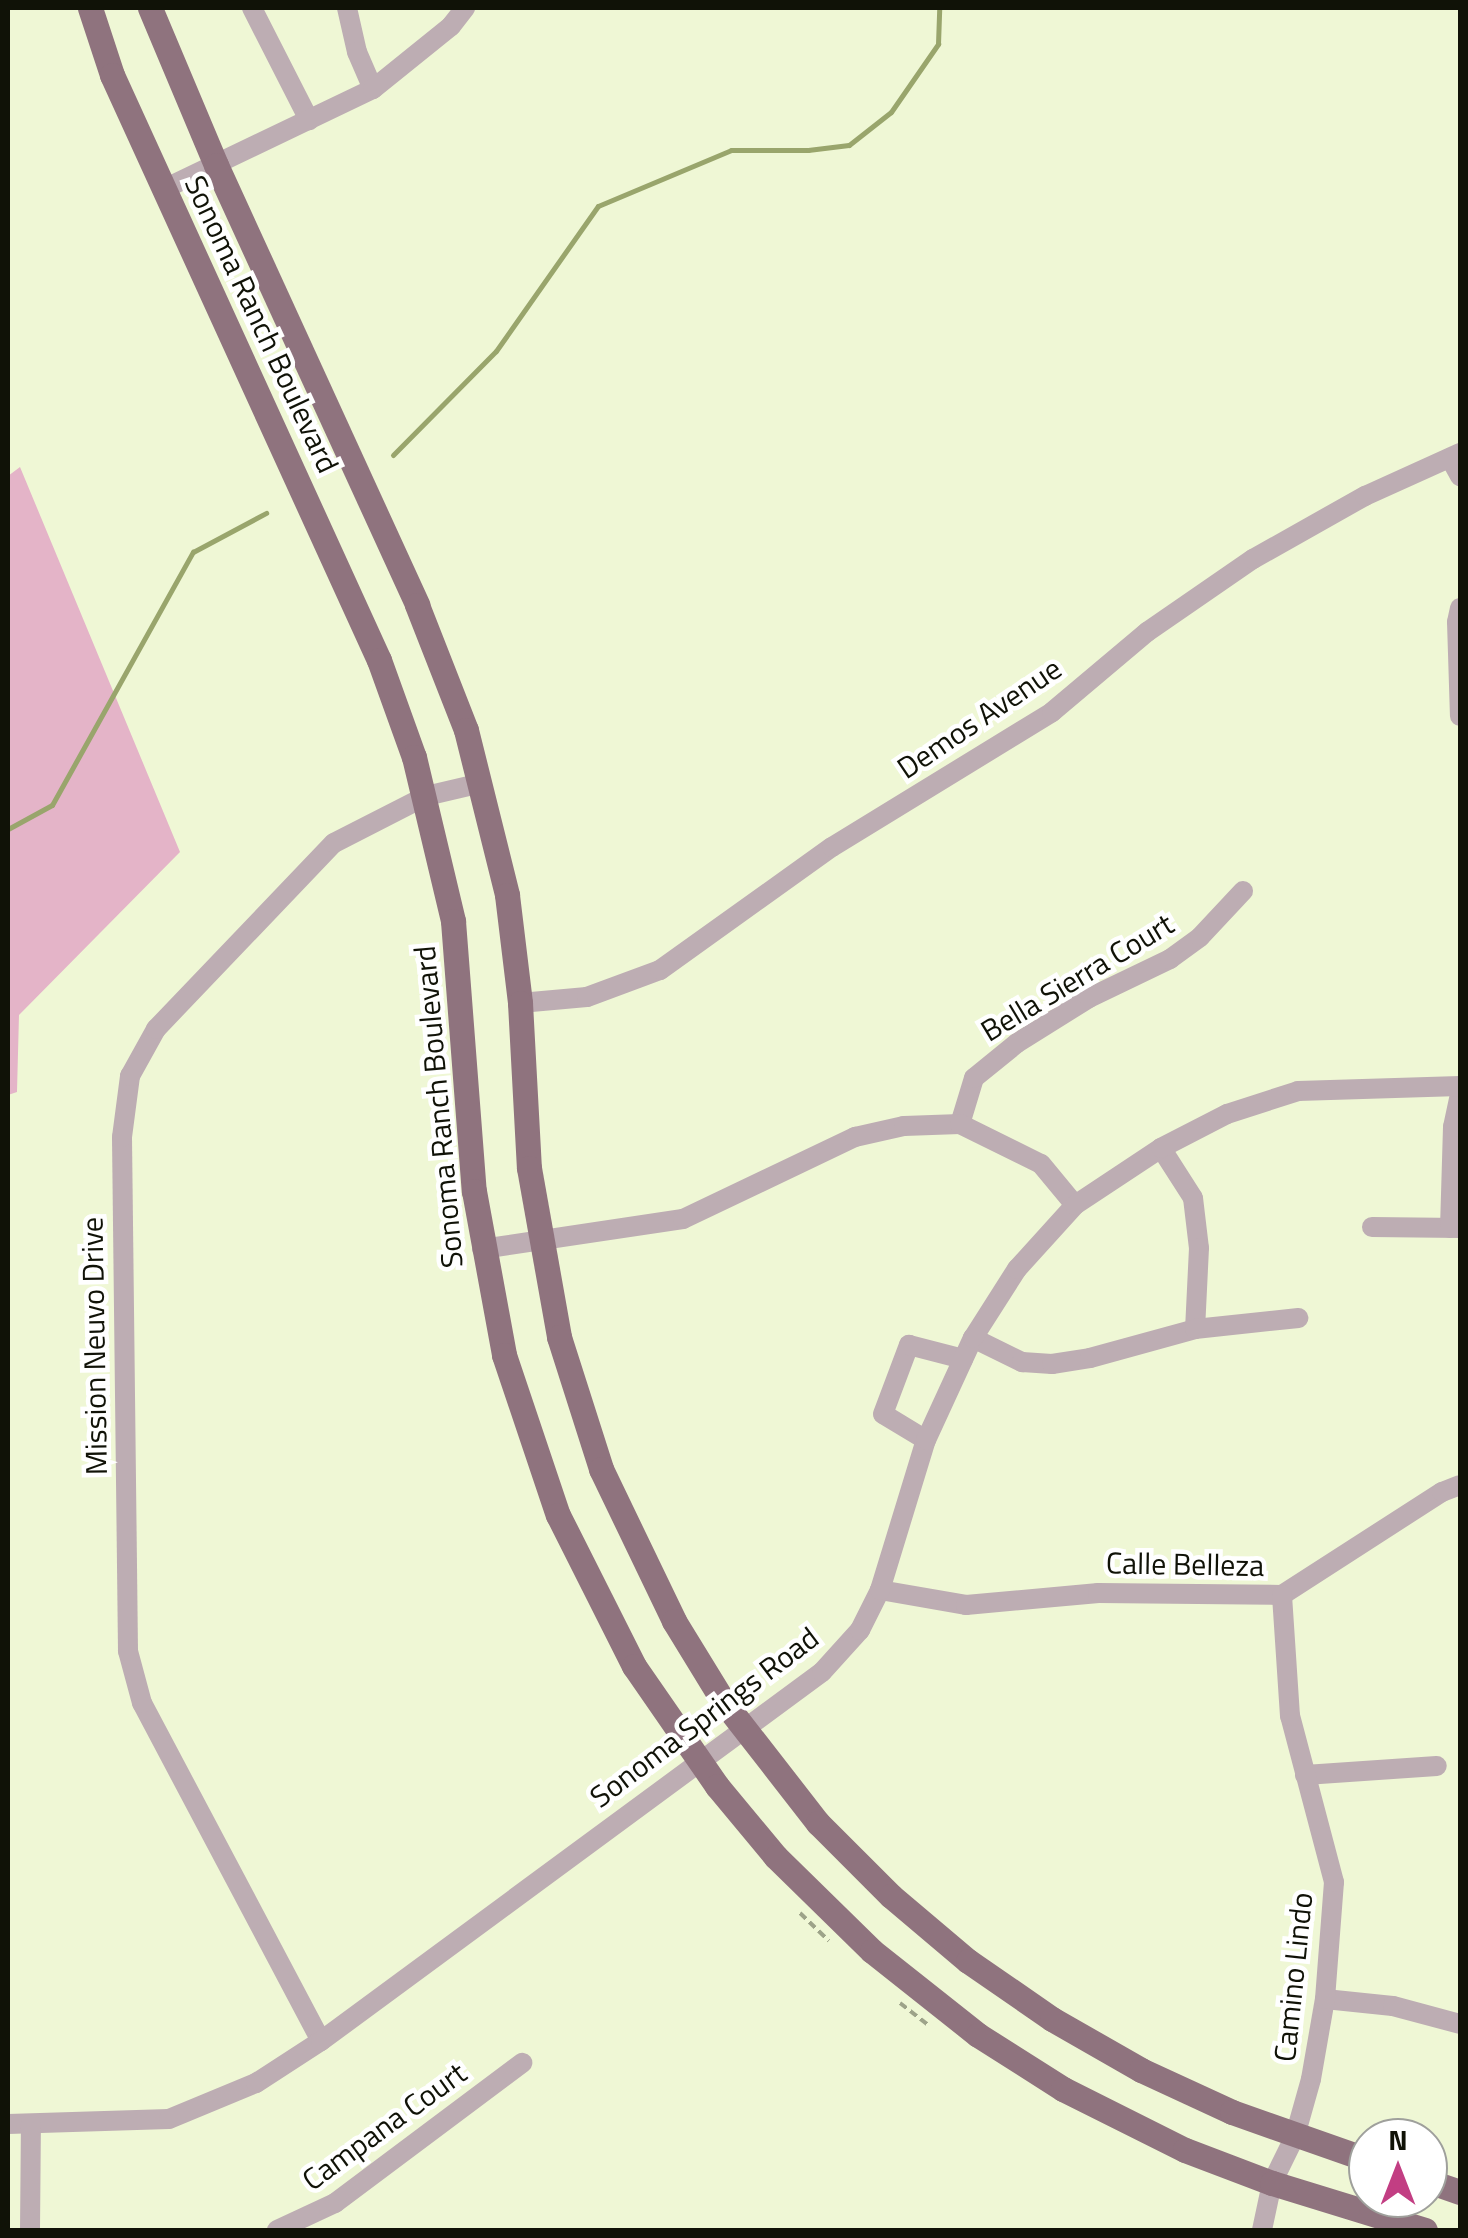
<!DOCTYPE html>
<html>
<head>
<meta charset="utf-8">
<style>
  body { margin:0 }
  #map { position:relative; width:1468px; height:2238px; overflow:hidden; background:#eff7d5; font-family:"Titillium Web",sans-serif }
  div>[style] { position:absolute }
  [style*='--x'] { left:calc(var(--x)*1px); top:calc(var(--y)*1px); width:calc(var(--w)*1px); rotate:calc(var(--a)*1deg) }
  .green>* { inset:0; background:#e4b4c8 }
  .stream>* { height:5px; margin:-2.5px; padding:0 2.5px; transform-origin:2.5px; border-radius:2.5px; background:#99a56c }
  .path>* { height:4px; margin-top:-2px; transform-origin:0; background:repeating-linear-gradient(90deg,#9da389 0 8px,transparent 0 13px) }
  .minor>* { height:20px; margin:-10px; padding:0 10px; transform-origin:10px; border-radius:10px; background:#bdadb3 }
  .major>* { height:25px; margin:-12.5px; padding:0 12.5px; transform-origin:12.5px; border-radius:12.5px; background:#8f737e }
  span { translate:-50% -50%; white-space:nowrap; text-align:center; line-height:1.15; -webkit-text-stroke:9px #fff; paint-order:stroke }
  .street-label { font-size:30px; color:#101207 }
  .frame { position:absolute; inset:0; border:10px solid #101207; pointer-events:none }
  .north { position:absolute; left:1348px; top:2118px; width:100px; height:100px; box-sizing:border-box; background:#fff; border:2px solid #9fa09c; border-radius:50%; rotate:0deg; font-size:28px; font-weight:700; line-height:40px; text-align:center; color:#101207 }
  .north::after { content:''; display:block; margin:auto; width:35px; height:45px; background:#c23e83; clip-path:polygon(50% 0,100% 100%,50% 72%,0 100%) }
</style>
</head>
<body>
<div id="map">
  <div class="green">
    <i style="clip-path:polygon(20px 467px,180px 852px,19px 1015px,17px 1092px,8px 1095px,8px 476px)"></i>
  </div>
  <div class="stream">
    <i style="--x:393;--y:455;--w:146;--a:-45.3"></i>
    <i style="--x:496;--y:351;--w:177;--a:-54.9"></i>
    <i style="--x:598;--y:206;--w:144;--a:-22.8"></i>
    <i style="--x:731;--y:150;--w:77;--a:0"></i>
    <i style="--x:808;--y:150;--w:41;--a:-7"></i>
    <i style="--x:849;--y:145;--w:53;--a:-38.2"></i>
    <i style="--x:891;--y:112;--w:83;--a:-55.3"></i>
    <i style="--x:938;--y:44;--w:36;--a:-88"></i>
    <i style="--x:8;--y:829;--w:50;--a:-28.6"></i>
    <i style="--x:52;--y:805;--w:290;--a:-60.9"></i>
    <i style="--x:193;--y:552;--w:83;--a:-28.1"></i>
  </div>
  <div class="path">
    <i style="--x:8;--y:987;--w:5;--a:90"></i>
    <i style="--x:800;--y:1913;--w:40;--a:44"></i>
    <i style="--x:900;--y:2003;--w:36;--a:38"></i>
  </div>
  <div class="minor">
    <i style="--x:252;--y:8;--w:126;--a:63"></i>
    <i style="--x:347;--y:8;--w:45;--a:77.2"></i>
    <i style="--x:357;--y:52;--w:40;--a:66.6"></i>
    <i style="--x:164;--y:189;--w:232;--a:-25.6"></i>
    <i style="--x:373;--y:89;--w:100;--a:-38.9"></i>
    <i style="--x:451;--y:26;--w:23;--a:-52"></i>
    <i style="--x:1450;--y:458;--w:21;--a:61"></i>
    <i style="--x:1460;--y:608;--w:14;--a:102"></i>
    <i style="--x:1457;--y:622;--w:94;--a:88.2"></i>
    <i style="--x:520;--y:1003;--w:67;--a:-5.1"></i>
    <i style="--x:587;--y:997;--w:78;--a:-20.3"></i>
    <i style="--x:660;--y:970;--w:211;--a:-35.6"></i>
    <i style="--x:832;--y:847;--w:258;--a:-31.5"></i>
    <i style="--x:1052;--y:712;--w:124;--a:-40.1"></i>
    <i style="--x:1147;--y:632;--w:129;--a:-34.6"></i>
    <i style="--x:1253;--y:559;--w:129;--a:-29.4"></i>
    <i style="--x:1365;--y:496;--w:104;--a:-24.4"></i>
    <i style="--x:960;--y:1124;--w:48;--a:-73.1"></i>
    <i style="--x:974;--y:1078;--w:55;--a:-39.1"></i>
    <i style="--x:1017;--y:1043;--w:85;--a:-32"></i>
    <i style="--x:1089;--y:998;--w:90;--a:-25.7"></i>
    <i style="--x:1170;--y:959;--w:37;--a:-36"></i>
    <i style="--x:1200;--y:937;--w:63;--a:-46.9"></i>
    <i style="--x:1161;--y:1148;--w:59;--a:57.4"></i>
    <i style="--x:1193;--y:1198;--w:50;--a:83.2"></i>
    <i style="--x:1199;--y:1248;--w:81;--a:92.8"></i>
    <i style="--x:1372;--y:1227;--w:88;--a:0.7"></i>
    <i style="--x:1450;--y:1228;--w:101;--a:-88.3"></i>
    <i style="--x:1453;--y:1127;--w:33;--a:-78"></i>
    <i style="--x:482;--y:1249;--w:203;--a:-8.5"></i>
    <i style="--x:683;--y:1219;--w:191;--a:-25.5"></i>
    <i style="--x:855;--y:1137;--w:50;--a:-12.7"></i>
    <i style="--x:904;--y:1126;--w:56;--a:-2"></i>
    <i style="--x:960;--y:1124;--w:90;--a:26.3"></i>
    <i style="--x:1041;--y:1164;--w:53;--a:50.3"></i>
    <i style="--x:973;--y:1338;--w:55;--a:26.1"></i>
    <i style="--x:1022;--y:1362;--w:30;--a:4"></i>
    <i style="--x:1052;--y:1364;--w:38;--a:-9"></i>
    <i style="--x:1090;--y:1358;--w:109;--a:-15.4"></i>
    <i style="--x:1195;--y:1329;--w:104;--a:-6.1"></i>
    <i style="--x:926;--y:1440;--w:50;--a:-148.8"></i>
    <i style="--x:883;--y:1414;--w:74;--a:-69.4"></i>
    <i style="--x:909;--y:1345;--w:56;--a:14.5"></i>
    <i style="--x:880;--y:1590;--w:87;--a:9.9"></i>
    <i style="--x:966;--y:1605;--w:133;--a:-5.2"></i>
    <i style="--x:1098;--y:1593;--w:184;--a:0.6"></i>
    <i style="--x:1282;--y:1595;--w:190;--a:-32.8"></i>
    <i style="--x:1442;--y:1492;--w:19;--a:-21"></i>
    <i style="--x:1305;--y:1775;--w:132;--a:-3.9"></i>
    <i style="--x:1325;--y:1999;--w:68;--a:5.9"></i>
    <i style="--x:1393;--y:2006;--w:69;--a:15"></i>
    <i style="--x:321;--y:2041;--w:382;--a:-117.9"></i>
    <i style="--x:142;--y:1703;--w:54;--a:-105.1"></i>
    <i style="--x:128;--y:1651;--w:514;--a:-90.67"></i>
    <i style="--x:122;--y:1137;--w:62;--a:-82.5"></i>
    <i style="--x:130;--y:1076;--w:54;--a:-61"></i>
    <i style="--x:156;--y:1029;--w:257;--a:-46.3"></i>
    <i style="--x:334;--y:843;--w:103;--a:-27.1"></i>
    <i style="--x:426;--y:796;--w:57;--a:-13.1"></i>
    <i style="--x:8;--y:2124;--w:161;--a:-1.8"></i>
    <i style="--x:169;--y:2119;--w:94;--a:-22.5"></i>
    <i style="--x:256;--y:2083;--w:77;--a:-32.9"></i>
    <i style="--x:321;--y:2041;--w:622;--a:-36.37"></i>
    <i style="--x:822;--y:1672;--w:57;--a:-47.9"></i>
    <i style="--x:860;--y:1630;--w:45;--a:-63.4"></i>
    <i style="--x:880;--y:1590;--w:157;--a:-73"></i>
    <i style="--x:926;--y:1440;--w:112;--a:-65.3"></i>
    <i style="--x:973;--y:1338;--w:82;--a:-57.5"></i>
    <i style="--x:1017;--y:1269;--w:86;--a:-47.8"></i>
    <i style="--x:1075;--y:1205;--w:103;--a:-33.5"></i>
    <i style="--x:1161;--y:1148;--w:74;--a:-27.3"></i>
    <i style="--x:1227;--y:1114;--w:75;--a:-17.9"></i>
    <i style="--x:1298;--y:1091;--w:162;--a:-1.8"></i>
    <i style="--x:30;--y:2230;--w:106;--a:-89.5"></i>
    <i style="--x:277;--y:2230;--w:64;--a:-25"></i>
    <i style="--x:335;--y:2203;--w:234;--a:-36.8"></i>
    <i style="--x:1262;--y:2230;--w:48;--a:-78"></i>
    <i style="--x:1272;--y:2183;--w:52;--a:-63.9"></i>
    <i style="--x:1295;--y:2136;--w:59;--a:-74.3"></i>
    <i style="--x:1311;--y:2079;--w:81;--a:-80.1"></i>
    <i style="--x:1325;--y:1999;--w:117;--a:-85.6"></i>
    <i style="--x:1334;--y:1882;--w:172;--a:-104.8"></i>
    <i style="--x:1290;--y:1716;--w:121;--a:-93.8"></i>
  </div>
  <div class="major">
    <i style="--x:90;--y:8;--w:71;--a:71.8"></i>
    <i style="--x:112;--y:75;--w:643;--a:65.47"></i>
    <i style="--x:379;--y:660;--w:103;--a:70.2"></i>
    <i style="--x:414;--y:757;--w:169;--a:76.6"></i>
    <i style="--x:453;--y:921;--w:271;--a:85.6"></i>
    <i style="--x:474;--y:1191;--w:167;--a:79.6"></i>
    <i style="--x:504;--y:1355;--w:169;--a:71.4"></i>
    <i style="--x:558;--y:1515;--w:169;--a:63.3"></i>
    <i style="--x:634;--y:1666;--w:146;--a:55.3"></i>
    <i style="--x:717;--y:1786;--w:92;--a:50.3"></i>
    <i style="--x:776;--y:1857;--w:134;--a:44.4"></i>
    <i style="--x:872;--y:1951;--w:135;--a:38.4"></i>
    <i style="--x:978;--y:2035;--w:101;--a:32.4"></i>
    <i style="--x:1063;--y:2089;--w:136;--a:26.6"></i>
    <i style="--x:1185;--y:2150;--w:93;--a:20.8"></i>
    <i style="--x:1272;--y:2183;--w:160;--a:17.1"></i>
    <i style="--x:150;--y:8;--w:170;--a:67.2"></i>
    <i style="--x:216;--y:165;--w:484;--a:65.4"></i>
    <i style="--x:417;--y:605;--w:134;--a:68.6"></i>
    <i style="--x:466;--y:730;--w:170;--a:76"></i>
    <i style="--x:507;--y:895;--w:109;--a:83.1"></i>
    <i style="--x:520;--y:1003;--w:165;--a:86.9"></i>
    <i style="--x:529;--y:1168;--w:172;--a:79.9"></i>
    <i style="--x:559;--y:1337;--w:139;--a:72.3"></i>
    <i style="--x:601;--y:1469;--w:169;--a:64.3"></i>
    <i style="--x:674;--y:1621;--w:94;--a:58.5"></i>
    <i style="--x:723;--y:1701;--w:155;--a:52.1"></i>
    <i style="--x:818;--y:1823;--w:103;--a:45"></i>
    <i style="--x:891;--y:1896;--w:101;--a:40.2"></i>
    <i style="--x:968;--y:1961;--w:102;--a:34.6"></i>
    <i style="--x:1052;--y:2019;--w:103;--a:29.8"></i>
    <i style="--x:1141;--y:2070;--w:100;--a:24.8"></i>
    <i style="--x:1232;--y:2112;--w:144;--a:19.4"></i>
    <i style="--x:1428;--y:2181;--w:34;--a:19"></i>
  </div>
  <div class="street-label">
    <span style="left:262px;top:324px;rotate:65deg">Sonoma Ranch Boulevard</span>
    <span style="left:979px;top:718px;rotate:-34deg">Demos Avenue</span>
    <span style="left:1077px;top:977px;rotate:-31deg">Bella Sierra Court</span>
    <span style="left:438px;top:1107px;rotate:-95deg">Sonoma Ranch Boulevard</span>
    <span style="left:94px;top:1346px;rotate:-91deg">Mission Neuvo Drive</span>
    <span style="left:1185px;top:1564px;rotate:1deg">Calle Belleza</span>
    <span style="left:704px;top:1717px;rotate:-37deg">Sonoma Springs Road</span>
    <span style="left:1293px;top:1977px;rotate:-84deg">Camino Lindo</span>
    <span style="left:384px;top:2126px;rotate:-36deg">Campana Court</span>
  </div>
  <div class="frame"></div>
  <div class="north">N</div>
</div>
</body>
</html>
